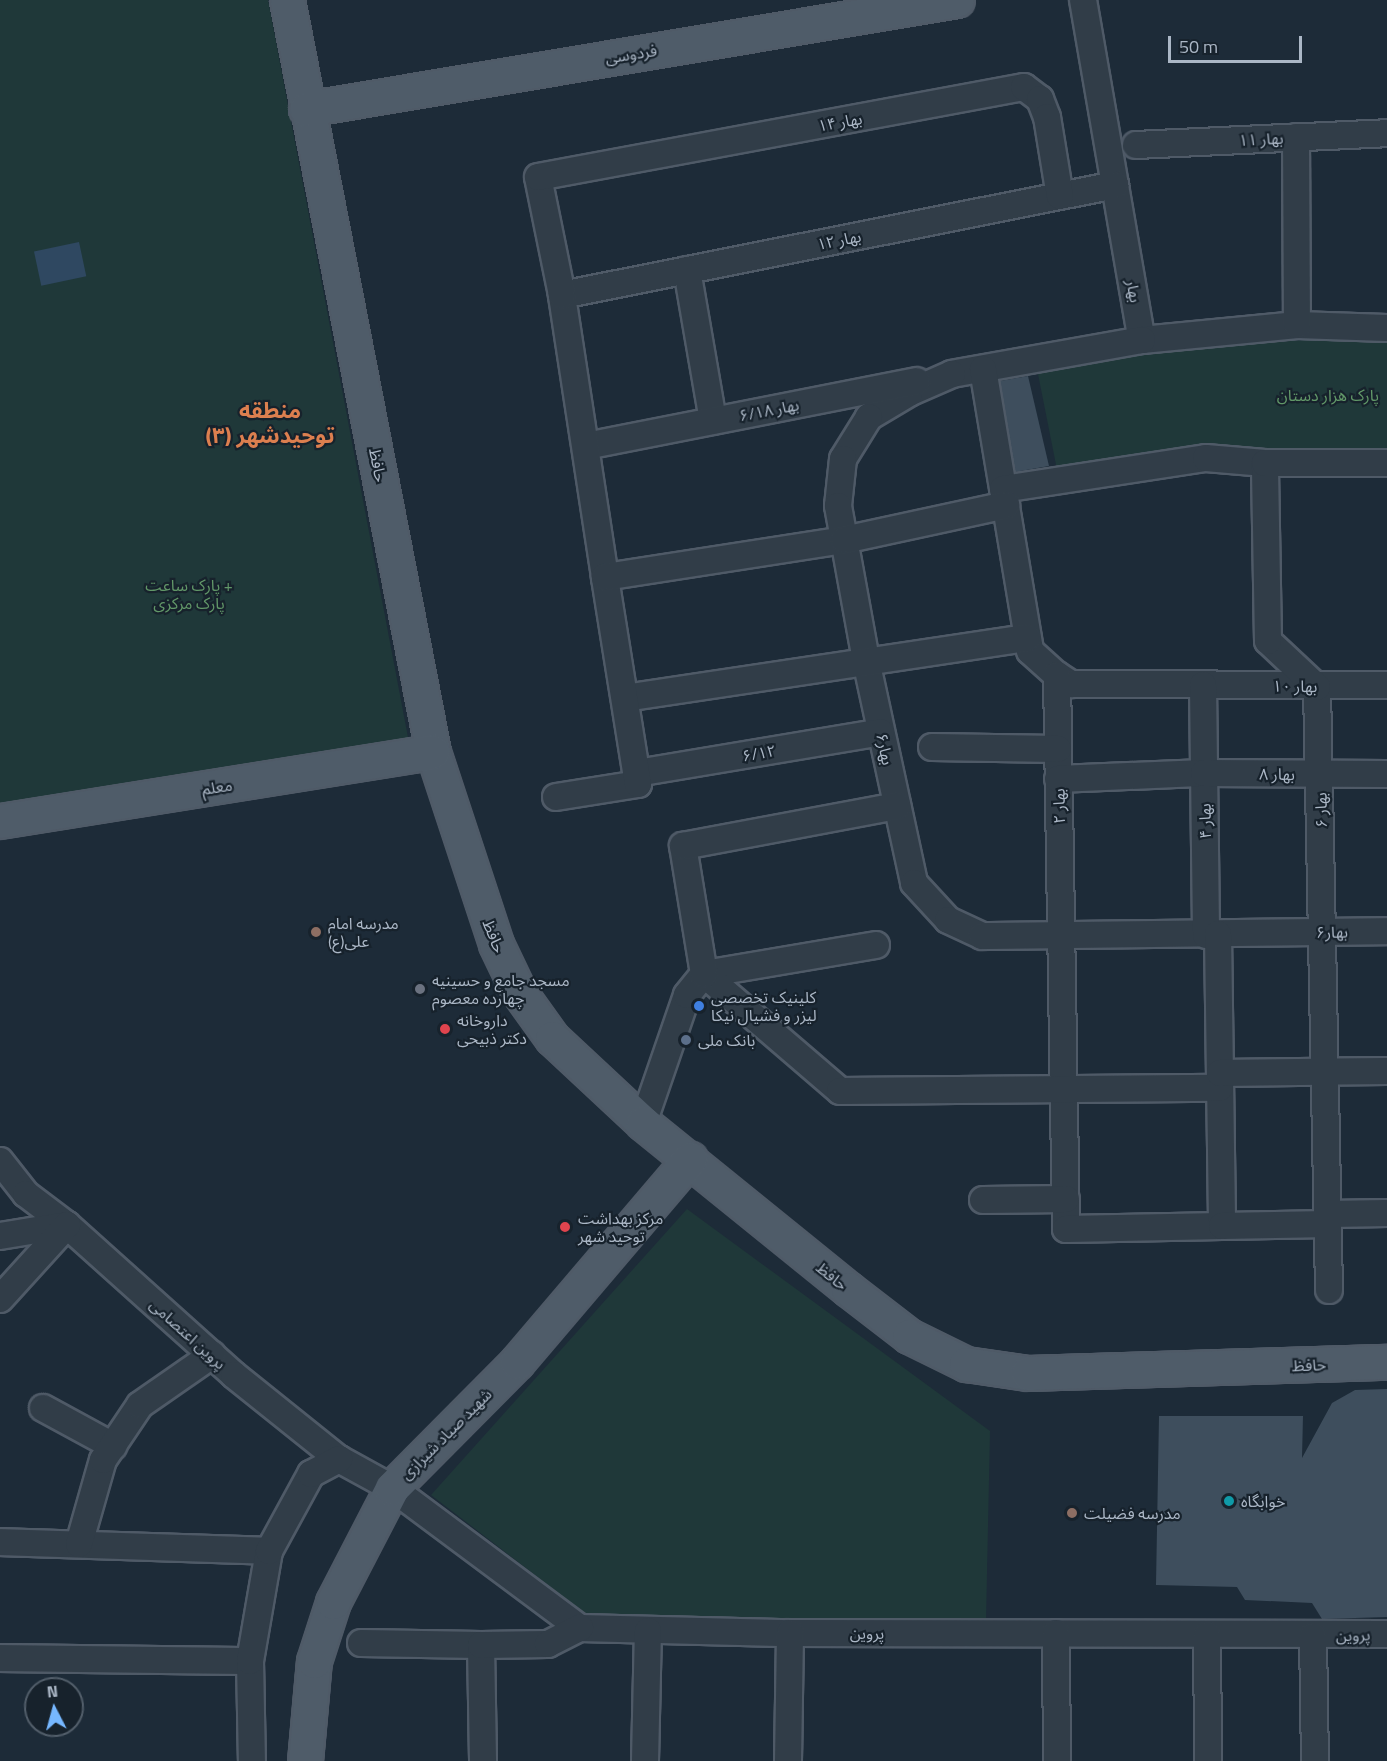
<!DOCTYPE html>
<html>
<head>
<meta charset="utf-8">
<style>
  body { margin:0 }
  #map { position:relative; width:1387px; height:1761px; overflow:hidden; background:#1d2b38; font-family:"Titillium Web","Noto Sans Arabic",sans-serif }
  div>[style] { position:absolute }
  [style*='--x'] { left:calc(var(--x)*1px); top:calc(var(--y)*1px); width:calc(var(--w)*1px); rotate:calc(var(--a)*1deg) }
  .green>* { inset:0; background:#1f3839 }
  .water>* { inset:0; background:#2f4861; transform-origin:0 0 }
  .building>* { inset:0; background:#3e4e5d }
  .roads { filter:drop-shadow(2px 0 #4f5a67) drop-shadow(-2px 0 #4f5a67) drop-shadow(0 2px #4f5a67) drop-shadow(0 -2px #4f5a67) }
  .minor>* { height:26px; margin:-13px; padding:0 13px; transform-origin:13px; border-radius:13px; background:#313d48 }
  .major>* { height:33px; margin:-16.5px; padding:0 16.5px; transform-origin:16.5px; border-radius:16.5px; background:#4f5c69 }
  .dots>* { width:16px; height:16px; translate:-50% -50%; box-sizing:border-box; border:3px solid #17222c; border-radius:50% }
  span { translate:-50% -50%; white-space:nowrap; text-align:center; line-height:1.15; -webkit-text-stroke:4.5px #17222c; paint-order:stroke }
  .street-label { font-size:16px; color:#abb7c6 }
  .park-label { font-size:16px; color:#619768 }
  .poi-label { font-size:16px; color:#abb7c6 }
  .left { translate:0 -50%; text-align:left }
  .district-label { font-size:22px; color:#dc7f4f; font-weight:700 }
  .north { position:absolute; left:24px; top:1677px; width:60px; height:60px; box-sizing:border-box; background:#17222c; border:2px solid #525e6a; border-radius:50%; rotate:354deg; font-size:16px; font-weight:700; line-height:24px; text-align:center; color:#abb7c6 }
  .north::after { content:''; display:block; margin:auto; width:21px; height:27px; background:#76b7ff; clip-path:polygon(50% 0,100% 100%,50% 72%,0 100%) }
  .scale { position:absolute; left:1168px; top:36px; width:134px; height:27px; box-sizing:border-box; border:3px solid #abb7c6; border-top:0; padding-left:8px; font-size:18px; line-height:21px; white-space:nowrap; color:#abb7c6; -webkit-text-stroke:4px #17222c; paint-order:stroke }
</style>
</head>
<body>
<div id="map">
  <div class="green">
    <i style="clip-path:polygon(0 0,268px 0,411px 753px,0 824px)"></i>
    <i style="clip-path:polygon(1366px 336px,1387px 341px,1387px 451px,1058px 475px,1037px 369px,1151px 350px)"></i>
    <i style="clip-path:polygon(687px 1209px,990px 1431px,986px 1621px,599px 1624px,431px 1495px)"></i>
  </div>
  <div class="water">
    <i style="left:79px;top:242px;width:35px;height:46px;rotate:78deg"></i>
  </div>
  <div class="building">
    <i style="clip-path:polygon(1028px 376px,1049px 466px,1015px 472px,1000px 381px)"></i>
    <i style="clip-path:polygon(1387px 1389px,1387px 1617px,1322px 1619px,1312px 1603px,1245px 1600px,1237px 1587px,1156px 1585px,1159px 1416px,1303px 1416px,1302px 1458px,1332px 1403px,1355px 1390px)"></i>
  </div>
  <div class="roads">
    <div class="minor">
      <i style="--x:1083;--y:0;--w:345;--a:80.2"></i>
      <i style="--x:1142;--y:340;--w:156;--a:-5.5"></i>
      <i style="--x:1297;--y:325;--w:90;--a:1.9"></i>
      <i style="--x:1296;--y:137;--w:188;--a:89.7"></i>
      <i style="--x:1136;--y:145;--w:251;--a:-2.7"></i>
      <i style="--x:687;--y:270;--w:153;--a:80.2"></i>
      <i style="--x:562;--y:295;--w:564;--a:-11.25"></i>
      <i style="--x:1142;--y:340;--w:193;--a:169.9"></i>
      <i style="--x:952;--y:374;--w:47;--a:156.2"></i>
      <i style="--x:909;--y:393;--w:47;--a:149"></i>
      <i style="--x:869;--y:417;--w:49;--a:121.8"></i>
      <i style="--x:843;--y:459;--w:47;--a:96.1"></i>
      <i style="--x:838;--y:506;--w:162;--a:79.7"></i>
      <i style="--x:867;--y:665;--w:223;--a:77.8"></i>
      <i style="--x:914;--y:883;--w:50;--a:47.4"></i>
      <i style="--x:948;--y:920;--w:38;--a:25"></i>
      <i style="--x:982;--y:936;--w:405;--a:-0.7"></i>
      <i style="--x:983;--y:369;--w:286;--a:80.5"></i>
      <i style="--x:1030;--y:651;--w:36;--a:42"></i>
      <i style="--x:1057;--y:675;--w:17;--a:33"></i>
      <i style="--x:1071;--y:684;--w:316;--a:0.2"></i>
      <i style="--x:586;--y:446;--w:337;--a:-11.1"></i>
      <i style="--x:1003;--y:489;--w:205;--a:-8.7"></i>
      <i style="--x:1206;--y:458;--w:59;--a:4.8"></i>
      <i style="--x:605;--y:577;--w:285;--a:-98.7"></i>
      <i style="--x:562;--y:295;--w:120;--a:-101.5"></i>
      <i style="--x:538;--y:177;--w:494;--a:-10.5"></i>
      <i style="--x:1024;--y:87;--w:20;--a:37"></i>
      <i style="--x:1040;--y:99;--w:19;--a:69"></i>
      <i style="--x:1047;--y:117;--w:80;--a:80.7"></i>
      <i style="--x:1057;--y:675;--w:554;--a:89.07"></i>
      <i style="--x:1066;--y:1229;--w:156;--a:-1.1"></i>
      <i style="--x:1203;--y:685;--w:250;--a:89.3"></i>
      <i style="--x:625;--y:698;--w:407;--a:-8.5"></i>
      <i style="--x:932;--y:747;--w:126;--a:0.9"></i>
      <i style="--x:637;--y:773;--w:247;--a:-9.5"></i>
      <i style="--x:1058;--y:779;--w:146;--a:-2.4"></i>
      <i style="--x:1204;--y:773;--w:183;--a:0.3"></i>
      <i style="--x:556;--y:797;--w:83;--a:-9"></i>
      <i style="--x:638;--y:784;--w:210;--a:-99.1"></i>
      <i style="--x:605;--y:577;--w:242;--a:-8.8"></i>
      <i style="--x:844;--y:540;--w:166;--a:-12.2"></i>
      <i style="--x:1218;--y:934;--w:292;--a:89.2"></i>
      <i style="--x:1222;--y:1226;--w:106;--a:-1.1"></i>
      <i style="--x:876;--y:945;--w:174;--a:170.4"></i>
      <i style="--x:704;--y:974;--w:179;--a:40.7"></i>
      <i style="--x:840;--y:1091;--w:380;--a:-0.5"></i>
      <i style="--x:1220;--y:1073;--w:167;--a:-0.7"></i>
      <i style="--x:643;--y:1123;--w:135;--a:-71"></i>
      <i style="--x:687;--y:995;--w:27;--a:-51"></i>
      <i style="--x:704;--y:974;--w:130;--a:-99.3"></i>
      <i style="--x:683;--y:846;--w:218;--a:-10.6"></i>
      <i style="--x:0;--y:1161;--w:42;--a:51.8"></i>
      <i style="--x:26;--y:1194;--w:51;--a:37.1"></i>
      <i style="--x:67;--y:1225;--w:224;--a:41.9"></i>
      <i style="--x:234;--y:1375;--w:134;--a:38.7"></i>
      <i style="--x:339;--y:1459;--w:60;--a:28.7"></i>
      <i style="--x:392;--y:1488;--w:234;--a:36.7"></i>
      <i style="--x:580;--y:1628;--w:210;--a:1.4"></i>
      <i style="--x:790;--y:1633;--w:597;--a:0.1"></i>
      <i style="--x:983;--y:1200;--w:83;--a:-0.7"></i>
      <i style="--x:1328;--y:1214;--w:59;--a:-1"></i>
      <i style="--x:0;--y:1236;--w:68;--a:-9.3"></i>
      <i style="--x:1329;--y:1290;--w:603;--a:-91.14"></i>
      <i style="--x:1317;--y:687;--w:67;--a:-136.8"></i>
      <i style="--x:1268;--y:641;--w:178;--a:-91"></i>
      <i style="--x:1265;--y:463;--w:122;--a:0"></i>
      <i style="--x:0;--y:1299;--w:100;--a:-47.8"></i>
      <i style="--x:43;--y:1408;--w:80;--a:28.5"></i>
      <i style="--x:0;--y:1542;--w:269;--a:1.9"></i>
      <i style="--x:79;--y:1544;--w:87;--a:-74.1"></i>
      <i style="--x:103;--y:1460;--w:66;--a:-56.1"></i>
      <i style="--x:140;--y:1405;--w:88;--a:-34.8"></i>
      <i style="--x:1056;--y:1633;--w:128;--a:89.6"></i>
      <i style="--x:1207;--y:1635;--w:126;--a:89.5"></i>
      <i style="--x:1313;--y:1636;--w:125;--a:89.1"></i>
      <i style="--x:361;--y:1643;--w:120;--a:1"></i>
      <i style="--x:481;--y:1645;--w:116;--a:89"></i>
      <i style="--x:481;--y:1645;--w:67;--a:-0.9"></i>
      <i style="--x:548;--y:1644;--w:36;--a:-27"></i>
      <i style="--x:0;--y:1658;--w:250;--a:0.7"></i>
      <i style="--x:250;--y:1661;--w:100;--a:88.9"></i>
      <i style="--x:250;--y:1661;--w:112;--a:-80.2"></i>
      <i style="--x:269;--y:1551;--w:88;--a:-61.4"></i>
      <i style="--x:311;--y:1474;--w:32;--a:-28"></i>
      <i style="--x:645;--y:1761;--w:130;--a:-88.7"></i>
      <i style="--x:788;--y:1761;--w:128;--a:-89.1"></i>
    </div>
    <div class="major">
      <i style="--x:287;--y:0;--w:766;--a:79.01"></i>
      <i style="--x:433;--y:752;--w:202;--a:71.8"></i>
      <i style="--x:496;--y:944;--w:53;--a:64.4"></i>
      <i style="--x:519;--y:992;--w:57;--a:54.3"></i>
      <i style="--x:552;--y:1038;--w:125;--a:43"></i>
      <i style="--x:643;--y:1123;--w:264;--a:39"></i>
      <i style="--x:848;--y:1289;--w:77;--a:37.6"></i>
      <i style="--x:909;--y:1336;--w:64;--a:26.2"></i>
      <i style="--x:966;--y:1364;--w:63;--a:8.3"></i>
      <i style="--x:1028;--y:1373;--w:359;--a:-1.8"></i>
      <i style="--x:306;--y:109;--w:660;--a:-9.51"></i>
      <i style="--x:0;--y:821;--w:438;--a:-9.1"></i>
      <i style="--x:305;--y:1761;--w:100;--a:-84.9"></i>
      <i style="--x:314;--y:1661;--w:62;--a:-72.1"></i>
      <i style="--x:333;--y:1602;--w:128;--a:-62.6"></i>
      <i style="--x:392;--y:1488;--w:177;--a:-45.2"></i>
      <i style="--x:517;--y:1362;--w:267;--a:-49.6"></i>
    </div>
  </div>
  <div class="dots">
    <i style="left:316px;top:932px;background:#8d6e63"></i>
    <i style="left:420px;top:989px;background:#6b7280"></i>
    <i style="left:699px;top:1006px;background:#3f7fe0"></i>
    <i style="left:445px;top:1029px;background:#e0444e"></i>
    <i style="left:686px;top:1040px;background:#5c6f8a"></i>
    <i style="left:565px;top:1227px;background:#e0444e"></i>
    <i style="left:1229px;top:1501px;background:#0f9aa8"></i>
    <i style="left:1072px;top:1513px;background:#8d6e63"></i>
  </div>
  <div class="street-label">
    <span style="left:631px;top:54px;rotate:-9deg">فردوسی</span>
    <span style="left:840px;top:122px;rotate:-10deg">بهار ۱۴</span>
    <span style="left:1261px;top:139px;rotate:-3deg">بهار ۱۱</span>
    <span style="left:839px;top:240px;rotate:-11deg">بهار ۱۲</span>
    <span style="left:1134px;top:291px;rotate:80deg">بهار</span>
    <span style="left:769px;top:410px;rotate:-11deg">بهار ۶/۱۸</span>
    <span style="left:378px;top:465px;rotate:79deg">حافظ</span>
    <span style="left:1295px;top:686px;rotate:1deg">بهار ۱۰</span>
    <span style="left:885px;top:749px;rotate:78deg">بهار۶</span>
    <span style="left:759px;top:753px;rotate:-10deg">۶/۱۲</span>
    <span style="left:1277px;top:774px;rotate:1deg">بهار ۸</span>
    <span style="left:217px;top:787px;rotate:-9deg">معلم</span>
    <span style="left:1059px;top:806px;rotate:-91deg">بهار ۲</span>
    <span style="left:1321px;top:810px;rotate:-91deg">بهار ۶</span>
    <span style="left:1205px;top:821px;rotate:-91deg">بهار ۴</span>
    <span style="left:1332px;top:932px;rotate:-1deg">بهار۶</span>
    <span style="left:494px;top:936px;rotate:68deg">حافظ</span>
    <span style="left:832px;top:1276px;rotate:39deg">حافظ</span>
    <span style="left:188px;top:1334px;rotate:42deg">پروین اعتصامی</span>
    <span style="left:1309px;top:1365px;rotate:-2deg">حافظ</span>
    <span style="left:446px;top:1434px;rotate:-45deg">شهید صیاد شیرازی</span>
    <span style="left:867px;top:1633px">پروین</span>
    <span style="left:1353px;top:1635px;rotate:-2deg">پروین</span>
  </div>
  <div class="park-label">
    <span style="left:1328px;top:395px">پارک هزار دستان</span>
    <span style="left:189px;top:594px">پارک ساعت +<br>پارک مرکزی</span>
  </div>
  <div class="poi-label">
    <span class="left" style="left:328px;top:932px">مدرسه امام<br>علی(ع)</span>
    <span class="left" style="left:432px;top:989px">مسجد جامع و حسینیه<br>چهارده معصوم</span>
    <span class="left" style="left:711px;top:1006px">کلینیک تخصصی<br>لیزر و فشیال نیکا</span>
    <span class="left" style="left:457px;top:1029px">داروخانه<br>دکتر ذبیحی</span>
    <span class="left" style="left:698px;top:1040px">بانک ملی</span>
    <span class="left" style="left:578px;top:1227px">مرکز بهداشت<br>توحید شهر</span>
    <span class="left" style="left:1241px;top:1501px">خوابگاه</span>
    <span class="left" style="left:1084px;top:1513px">مدرسه فضیلت</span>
  </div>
  <div class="district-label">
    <span style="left:270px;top:423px">منطقه<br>توحیدشهر (۳)</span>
  </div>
  <div class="north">N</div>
  <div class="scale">50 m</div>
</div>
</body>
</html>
